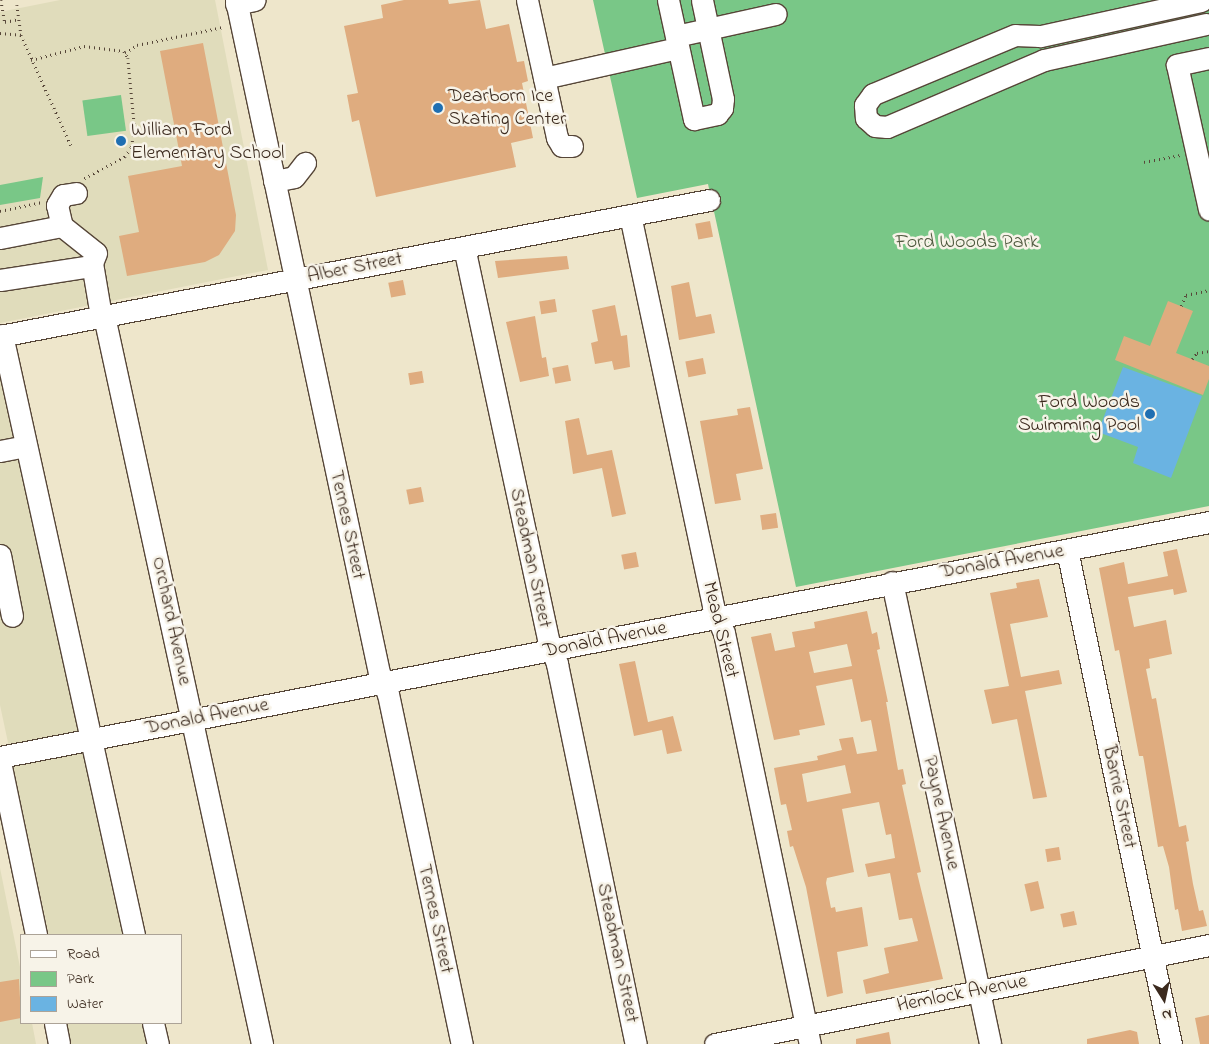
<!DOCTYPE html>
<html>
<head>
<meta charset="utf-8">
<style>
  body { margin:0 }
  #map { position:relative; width:1209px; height:1044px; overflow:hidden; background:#eee6cb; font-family:"Indie Flower",sans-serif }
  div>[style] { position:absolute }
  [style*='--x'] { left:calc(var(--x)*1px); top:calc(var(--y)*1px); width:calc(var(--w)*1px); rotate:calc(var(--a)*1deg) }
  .built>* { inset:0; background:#e0dcbb; transform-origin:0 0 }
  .green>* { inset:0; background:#79c787; transform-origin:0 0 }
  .water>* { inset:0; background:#6ab3e2 }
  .building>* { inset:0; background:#dfac7f; transform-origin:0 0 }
  .path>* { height:2.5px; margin-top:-1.25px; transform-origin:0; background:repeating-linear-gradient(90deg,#564638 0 1px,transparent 0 5px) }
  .roads { filter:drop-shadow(1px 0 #564638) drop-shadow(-1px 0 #564638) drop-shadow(0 1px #564638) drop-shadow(0 -1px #564638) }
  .minor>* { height:21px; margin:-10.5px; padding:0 10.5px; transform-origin:10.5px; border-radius:10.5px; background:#fff }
  .dots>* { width:14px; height:14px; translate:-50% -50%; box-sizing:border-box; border:2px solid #f7f3e8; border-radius:50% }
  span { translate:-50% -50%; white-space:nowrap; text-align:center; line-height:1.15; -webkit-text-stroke:5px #f7f3e8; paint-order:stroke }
  .poi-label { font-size:20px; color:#3b2a1e }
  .left { translate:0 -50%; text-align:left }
  .right { translate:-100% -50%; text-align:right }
  .park-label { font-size:20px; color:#4e593e }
  .street-label { font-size:20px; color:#3b2a1e }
  .legend { position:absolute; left:20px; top:934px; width:162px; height:90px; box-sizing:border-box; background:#f7f3e8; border:1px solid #aca397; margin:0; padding:6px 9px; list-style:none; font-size:15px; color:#3b2a1e }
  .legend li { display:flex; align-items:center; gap:10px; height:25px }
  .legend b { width:25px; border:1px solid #aca397 }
  .north { position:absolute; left:1139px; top:974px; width:50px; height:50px; -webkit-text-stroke:4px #f7f3e8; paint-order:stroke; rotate:170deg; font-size:14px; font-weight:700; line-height:20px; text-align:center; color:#3b2a1e }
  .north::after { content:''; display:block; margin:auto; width:18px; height:22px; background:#3b2a1e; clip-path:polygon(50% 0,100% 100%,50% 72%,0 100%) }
</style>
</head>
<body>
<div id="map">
  <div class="built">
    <i style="clip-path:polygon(60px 0,215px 0,268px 270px,0 323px,0 12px)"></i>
    <i style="clip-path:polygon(0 352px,139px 935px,49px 935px,0 705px)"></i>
    <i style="clip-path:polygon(0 868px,21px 972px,21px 1023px,32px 1023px,36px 1044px,0 1044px)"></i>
    <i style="left:67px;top:1023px;width:91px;height:22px"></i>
  </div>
  <div class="green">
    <i style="clip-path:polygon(593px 0,1209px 0,1209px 506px,796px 587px,708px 184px,637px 198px)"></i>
    <i style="left:121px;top:95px;width:36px;height:39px;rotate:82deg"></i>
    <i style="clip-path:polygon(43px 177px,40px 198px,0 205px,0 185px)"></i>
  </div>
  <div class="water">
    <i style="clip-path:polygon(1123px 367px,1202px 396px,1171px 478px,1133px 463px,1138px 447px,1098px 432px)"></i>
  </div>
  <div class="building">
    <i style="clip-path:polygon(404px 0,448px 0,449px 4px,480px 0,486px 29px,509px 24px,517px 62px,524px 61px,528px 81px,522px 83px,533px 138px,511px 143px,516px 167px,376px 197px,359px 120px,352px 122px,347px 95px,358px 93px,344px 26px,383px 18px,381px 5px)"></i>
    <i style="clip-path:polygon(203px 43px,236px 215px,235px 231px,219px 255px,205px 262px,127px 276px,119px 236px,139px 232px,128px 176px,182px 166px,160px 51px)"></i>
    <i style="left:710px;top:221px;width:16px;height:15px;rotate:79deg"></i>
    <i style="clip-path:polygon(567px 256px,569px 269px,498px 278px,495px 261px)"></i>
    <i style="left:403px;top:280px;width:15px;height:15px;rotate:79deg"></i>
    <i style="clip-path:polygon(689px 282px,696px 317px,711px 314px,715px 333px,679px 340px,671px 286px)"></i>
    <i style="left:555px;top:299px;width:13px;height:16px;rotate:81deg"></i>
    <i style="clip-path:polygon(1168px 301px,1193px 311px,1176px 353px,1209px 366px,1209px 379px,1203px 395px,1115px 360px,1124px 336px,1150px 346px)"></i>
    <i style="clip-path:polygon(615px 305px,621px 336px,627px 335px,630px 367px,614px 370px,612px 361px,595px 364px,591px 343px,598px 341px,592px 310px)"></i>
    <i style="clip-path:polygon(535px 316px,542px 358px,546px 357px,549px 376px,520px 382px,506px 322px)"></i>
    <i style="left:703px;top:358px;width:16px;height:18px;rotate:79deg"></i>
    <i style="left:568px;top:365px;width:16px;height:16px;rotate:79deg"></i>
    <i style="left:422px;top:371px;width:12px;height:14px;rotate:81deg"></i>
    <i style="clip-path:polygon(750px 407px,763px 469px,736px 474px,741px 500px,715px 504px,700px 421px,738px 415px,737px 409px)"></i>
    <i style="clip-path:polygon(579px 418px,587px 455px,612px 450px,626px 514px,612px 517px,602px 468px,573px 474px,565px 421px)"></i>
    <i style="left:421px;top:487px;width:15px;height:15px;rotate:79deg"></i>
    <i style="left:776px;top:513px;width:15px;height:16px;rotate:82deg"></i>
    <i style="clip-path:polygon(1177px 549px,1187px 592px,1174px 595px,1173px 589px,1128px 597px,1134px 627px,1166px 620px,1172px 654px,1149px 659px,1150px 668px,1146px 669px,1152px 699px,1156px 698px,1179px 827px,1186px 825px,1189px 841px,1186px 842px,1193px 884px,1199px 911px,1203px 910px,1207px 926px,1182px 931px,1178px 909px,1175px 910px,1169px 867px,1163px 846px,1158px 847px,1144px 761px,1143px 756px,1139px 756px,1119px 650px,1115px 651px,1099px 568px,1124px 562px,1128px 584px,1168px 576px,1163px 552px)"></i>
    <i style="left:636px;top:552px;width:15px;height:15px;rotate:79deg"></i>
    <i style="clip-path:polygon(1039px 579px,1048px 617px,1010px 624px,1021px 677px,1059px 670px,1062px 684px,1025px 691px,1047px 797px,1033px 799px,1017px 719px,992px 724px,984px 690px,1009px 686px,990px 593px,1017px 588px,1016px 583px)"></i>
    <i style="clip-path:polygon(evenodd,867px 611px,872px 634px,877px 632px,880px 649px,877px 650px,888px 702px,886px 702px,898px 770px,903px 769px,906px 784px,902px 785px,921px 872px,917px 873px,943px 979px,866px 994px,863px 980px,889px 973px,884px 948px,918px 941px,912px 918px,899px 920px,890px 873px,868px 877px,865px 864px,895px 858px,891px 834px,886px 835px,879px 802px,842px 809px,854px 872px,827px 878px,826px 883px,831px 908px,835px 907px,836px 912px,862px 907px,868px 946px,837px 952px,843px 993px,827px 997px,806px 887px,793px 846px,790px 847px,787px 831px,792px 830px,786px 804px,781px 805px,774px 768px,818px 760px,817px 756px,842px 750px,839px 739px,853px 737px,857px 754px,877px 751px,871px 720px,861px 722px,852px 679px,816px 686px,825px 725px,799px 730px,800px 735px,774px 740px,751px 637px,771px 633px,775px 651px,795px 647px,792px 632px,815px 628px,814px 622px,867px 611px,847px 644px,852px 666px,814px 673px,809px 652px,847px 644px,867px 611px,845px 765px,851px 793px,807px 802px,802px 774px,845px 765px)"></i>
    <i style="clip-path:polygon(635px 661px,648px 722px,673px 716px,682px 751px,667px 754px,662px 730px,634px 736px,619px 664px)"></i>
    <i style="left:1059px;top:847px;width:13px;height:14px;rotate:81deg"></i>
    <i style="left:1038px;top:881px;width:28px;height:14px;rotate:77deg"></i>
    <i style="left:1074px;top:911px;width:14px;height:14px;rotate:78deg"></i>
    <i style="clip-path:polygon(19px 979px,21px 1018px,0 1022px,0 982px)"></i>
    <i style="clip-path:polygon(1209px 1015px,1209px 1044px,1200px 1044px,1195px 1018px)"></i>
    <i style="clip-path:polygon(1130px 1030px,1137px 1032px,1139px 1044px,1087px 1044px,1087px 1039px)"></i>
    <i style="clip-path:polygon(889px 1032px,891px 1044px,856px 1044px,856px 1039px)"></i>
  </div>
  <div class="path">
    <i style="--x:1;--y:0;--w:22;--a:80"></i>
    <i style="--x:5;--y:22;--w:14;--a:-12"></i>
    <i style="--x:17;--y:5;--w:30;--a:82"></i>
    <i style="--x:21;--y:35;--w:121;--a:65.6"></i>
    <i style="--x:0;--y:33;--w:21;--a:5"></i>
    <i style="--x:125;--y:53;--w:14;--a:-34"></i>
    <i style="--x:137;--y:45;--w:88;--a:-11.8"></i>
    <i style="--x:31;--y:60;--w:55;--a:-14.8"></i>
    <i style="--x:84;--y:46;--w:40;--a:7.1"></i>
    <i style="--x:124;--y:51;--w:8;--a:60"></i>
    <i style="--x:128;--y:58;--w:73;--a:84.5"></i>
    <i style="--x:135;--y:131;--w:17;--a:103"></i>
    <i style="--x:131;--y:148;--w:11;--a:124"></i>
    <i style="--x:125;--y:157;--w:47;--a:151.8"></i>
    <i style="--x:1144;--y:162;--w:37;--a:-11"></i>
    <i style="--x:0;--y:211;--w:43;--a:-12.1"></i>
    <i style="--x:1181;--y:306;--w:12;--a:-66"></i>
    <i style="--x:1186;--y:295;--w:24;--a:-12"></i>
    <i style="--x:1192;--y:359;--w:8;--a:-50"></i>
    <i style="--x:1197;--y:353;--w:12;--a:-9"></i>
  </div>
  <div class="roads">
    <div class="minor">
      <i style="--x:236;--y:0;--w:688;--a:78"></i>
      <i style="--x:379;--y:673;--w:23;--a:67"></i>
      <i style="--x:388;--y:694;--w:358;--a:78.1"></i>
      <i style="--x:527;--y:0;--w:141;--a:77.7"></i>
      <i style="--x:557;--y:138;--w:9;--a:58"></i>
      <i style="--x:562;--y:146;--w:10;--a:0"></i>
      <i style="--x:668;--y:0;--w:122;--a:77.7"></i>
      <i style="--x:694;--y:119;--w:24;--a:-12"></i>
      <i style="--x:717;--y:114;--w:8;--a:-50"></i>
      <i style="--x:722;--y:108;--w:9;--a:-84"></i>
      <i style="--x:723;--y:99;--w:101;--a:-102"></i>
      <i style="--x:1201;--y:1;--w:165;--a:167.7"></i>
      <i style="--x:1040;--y:36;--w:25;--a:-178"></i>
      <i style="--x:1015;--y:35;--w:154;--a:157.4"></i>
      <i style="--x:873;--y:94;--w:14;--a:126"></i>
      <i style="--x:865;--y:105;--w:13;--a:86"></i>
      <i style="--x:866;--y:118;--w:12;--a:42"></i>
      <i style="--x:875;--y:126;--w:12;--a:5"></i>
      <i style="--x:887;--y:127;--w:171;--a:-23.1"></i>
      <i style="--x:1044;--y:60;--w:166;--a:-12.5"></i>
      <i style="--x:236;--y:4;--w:19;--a:-12"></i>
      <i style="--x:676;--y:36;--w:102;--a:-12.4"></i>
      <i style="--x:1209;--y:58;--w:33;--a:168"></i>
      <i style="--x:1177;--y:65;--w:148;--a:77.5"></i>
      <i style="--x:544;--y:78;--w:137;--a:-12.6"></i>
      <i style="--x:274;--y:181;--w:20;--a:-11"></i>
      <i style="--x:294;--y:177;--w:18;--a:-52"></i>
      <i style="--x:76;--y:193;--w:13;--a:171"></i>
      <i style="--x:63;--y:195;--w:12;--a:121"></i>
      <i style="--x:57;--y:205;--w:22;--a:77"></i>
      <i style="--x:62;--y:226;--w:43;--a:38.5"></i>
      <i style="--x:96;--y:253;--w:11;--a:112"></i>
      <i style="--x:92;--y:263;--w:54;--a:80.4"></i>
      <i style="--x:630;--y:215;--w:401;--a:78"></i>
      <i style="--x:713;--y:607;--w:28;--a:67"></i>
      <i style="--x:724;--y:633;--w:420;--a:78.2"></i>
      <i style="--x:0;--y:238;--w:63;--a:-11"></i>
      <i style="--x:464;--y:247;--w:402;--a:77.9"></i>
      <i style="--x:548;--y:640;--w:26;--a:69"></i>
      <i style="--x:557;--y:664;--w:388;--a:78.3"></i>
      <i style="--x:0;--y:280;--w:93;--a:-8.7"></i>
      <i style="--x:104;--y:316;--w:745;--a:77.75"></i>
      <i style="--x:2;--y:335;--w:614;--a:77.59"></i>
      <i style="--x:0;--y:336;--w:722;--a:-10.86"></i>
      <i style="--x:0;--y:451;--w:25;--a:-11"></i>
      <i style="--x:1067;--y:550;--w:505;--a:78.11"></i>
      <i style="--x:0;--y:555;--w:62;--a:78.9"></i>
      <i style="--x:892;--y:582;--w:472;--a:78"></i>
      <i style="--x:0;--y:757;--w:1232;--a:-11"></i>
      <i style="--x:0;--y:762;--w:177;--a:78.2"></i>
      <i style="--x:55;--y:1023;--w:21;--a:79"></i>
      <i style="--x:153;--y:1023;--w:22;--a:77"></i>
      <i style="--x:715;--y:1044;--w:504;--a:-11.33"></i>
    </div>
  </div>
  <div class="dots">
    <i style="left:438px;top:108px;background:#1f6fb2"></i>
    <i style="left:121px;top:141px;background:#1f6fb2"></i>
    <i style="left:1150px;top:414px;background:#1f6fb2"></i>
  </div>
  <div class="poi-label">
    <span class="left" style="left:448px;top:108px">Dearborn Ice<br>Skating Center</span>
    <span class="left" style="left:131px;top:142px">William Ford<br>Elementary School</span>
    <span class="right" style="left:1140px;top:414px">Ford Woods<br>Swimming Pool</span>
  </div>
  <div class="park-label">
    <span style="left:967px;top:242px">Ford Woods Park</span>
  </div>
  <div class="street-label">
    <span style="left:355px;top:268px;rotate:-11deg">Alber Street</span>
    <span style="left:347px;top:525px;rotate:78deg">Ternes Street</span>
    <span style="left:530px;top:558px;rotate:78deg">Steadman Street</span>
    <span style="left:1002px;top:562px;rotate:-10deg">Donald Avenue</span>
    <span style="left:171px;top:621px;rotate:78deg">Orchard Avenue</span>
    <span style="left:720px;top:630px;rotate:76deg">Mead Street</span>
    <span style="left:605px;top:640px;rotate:-11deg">Donald Avenue</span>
    <span style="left:207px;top:717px;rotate:-11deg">Donald Avenue</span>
    <span style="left:1119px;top:797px;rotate:78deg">Barrie Street</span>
    <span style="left:941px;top:813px;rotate:78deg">Payne Avenue</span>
    <span style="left:435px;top:919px;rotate:78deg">Ternes Street</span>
    <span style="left:617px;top:953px;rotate:78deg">Steadman Street</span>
    <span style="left:962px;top:994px;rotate:-11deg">Hemlock Avenue</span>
  </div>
  <ul class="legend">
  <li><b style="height:6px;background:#fff"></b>Road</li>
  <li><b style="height:14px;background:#79c787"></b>Park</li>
  <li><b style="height:14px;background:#6ab3e2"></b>Water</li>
  </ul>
  <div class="north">N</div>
</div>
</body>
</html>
